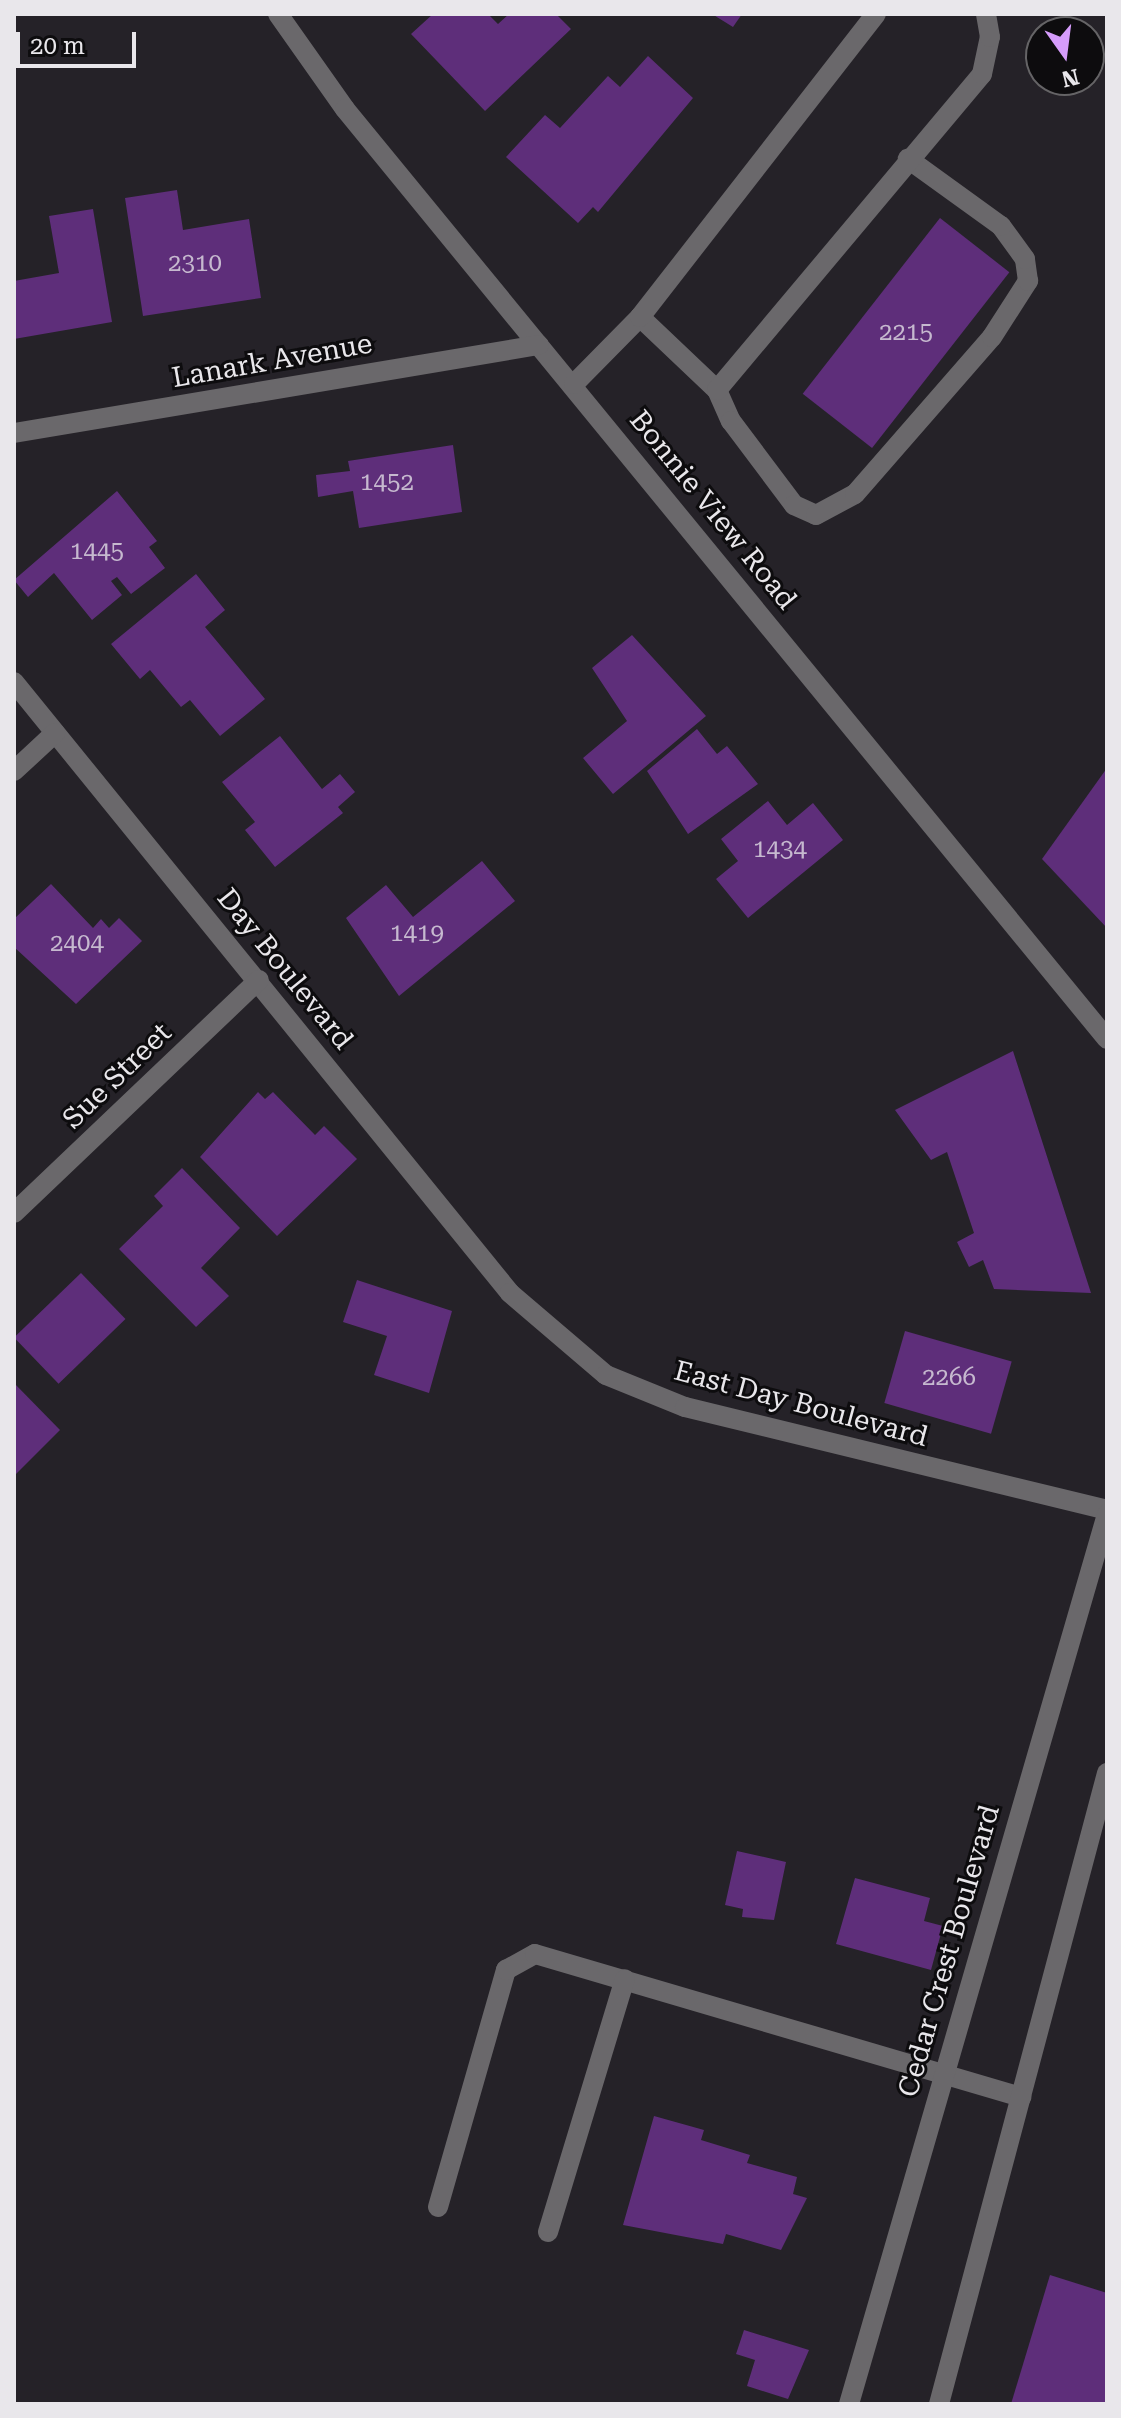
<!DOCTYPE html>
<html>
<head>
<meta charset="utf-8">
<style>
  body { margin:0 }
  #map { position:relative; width:1121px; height:2418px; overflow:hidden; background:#252228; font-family:"Roboto Serif",serif }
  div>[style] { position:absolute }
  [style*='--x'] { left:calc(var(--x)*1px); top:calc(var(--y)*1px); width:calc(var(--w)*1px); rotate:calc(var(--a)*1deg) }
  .building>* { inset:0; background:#5e2e7a; transform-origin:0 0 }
  .minor>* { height:20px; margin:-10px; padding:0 10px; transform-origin:10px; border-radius:10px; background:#6a686b }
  span { translate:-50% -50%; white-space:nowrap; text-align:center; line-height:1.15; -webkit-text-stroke:6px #0d0c0e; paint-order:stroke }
  .number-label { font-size:24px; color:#c6b9cf }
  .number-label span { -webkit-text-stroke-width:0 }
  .street-label { font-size:28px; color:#e9e7eb }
  .frame { position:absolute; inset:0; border:16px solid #e9e7eb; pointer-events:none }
  .north { position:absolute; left:1025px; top:16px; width:80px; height:80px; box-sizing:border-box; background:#0d0c0e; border:2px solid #656466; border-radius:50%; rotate:166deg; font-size:22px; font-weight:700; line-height:32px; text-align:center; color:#e9e7eb }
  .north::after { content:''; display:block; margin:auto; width:28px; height:36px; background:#d59cfb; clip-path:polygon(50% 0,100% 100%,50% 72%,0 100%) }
  .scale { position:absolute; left:16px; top:32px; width:120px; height:36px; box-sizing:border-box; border:4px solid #e9e7eb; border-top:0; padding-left:10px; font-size:24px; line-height:28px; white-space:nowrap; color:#e9e7eb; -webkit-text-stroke:6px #0d0c0e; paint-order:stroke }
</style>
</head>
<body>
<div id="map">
  <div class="building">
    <i style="clip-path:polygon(433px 14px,488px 14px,498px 24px,509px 14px,556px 14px,571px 29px,485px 111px,411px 34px)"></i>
    <i style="clip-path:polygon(712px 14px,742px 14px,733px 27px)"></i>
    <i style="clip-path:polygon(648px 56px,693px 98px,598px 212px,593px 207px,578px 223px,506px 157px,545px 115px,560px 128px,608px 76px,620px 87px)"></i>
    <i style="clip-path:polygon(177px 190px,183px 230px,249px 219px,261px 298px,143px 316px,125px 198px)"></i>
    <i style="clip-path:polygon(93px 209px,112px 322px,14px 339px,14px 281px,59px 273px,49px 216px)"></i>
    <i style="left:940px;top:218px;width:88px;height:223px;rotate:38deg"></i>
    <i style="clip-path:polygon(453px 445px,462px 512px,359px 528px,353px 491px,318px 497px,316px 475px,350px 471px,348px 461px)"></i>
    <i style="clip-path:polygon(117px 491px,157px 541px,149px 547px,165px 568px,131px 594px,117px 577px,111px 581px,122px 595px,92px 620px,54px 573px,28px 597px,14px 580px)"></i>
    <i style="clip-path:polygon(196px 574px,225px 610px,205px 627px,265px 699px,220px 736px,190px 700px,181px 707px,150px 670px,140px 679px,111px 644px)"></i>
    <i style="clip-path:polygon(632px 635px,706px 716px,613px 794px,583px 758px,627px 721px,592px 668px)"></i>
    <i style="clip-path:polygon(697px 729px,717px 754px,727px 746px,758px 784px,688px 834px,647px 771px)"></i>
    <i style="clip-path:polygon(280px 736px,322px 789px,340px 774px,355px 792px,338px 807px,343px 813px,275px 867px,245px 830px,255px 822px,222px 782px)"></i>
    <i style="clip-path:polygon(1107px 768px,1107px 928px,1042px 859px)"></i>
    <i style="clip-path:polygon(768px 801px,787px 825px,813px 803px,843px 840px,748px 918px,716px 879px,738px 861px,721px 839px)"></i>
    <i style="clip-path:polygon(482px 861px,515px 901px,399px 996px,346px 918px,386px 885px,413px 917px)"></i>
    <i style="clip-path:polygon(51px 884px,93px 928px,101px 919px,109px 928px,119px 918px,142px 941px,76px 1004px,14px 947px,14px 919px)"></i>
    <i style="clip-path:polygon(1013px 1051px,1091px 1293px,994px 1289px,983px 1260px,969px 1267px,957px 1242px,974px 1233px,947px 1152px,931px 1160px,895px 1110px)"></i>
    <i style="clip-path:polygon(258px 1092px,265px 1099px,273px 1092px,315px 1135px,324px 1126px,357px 1159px,277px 1236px,200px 1157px)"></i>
    <i style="clip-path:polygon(182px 1168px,240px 1228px,201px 1268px,229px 1296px,196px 1327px,119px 1249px,163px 1206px,154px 1196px)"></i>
    <i style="left:81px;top:1273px;width:64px;height:93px;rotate:46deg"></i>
    <i style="clip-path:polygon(357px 1280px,452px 1311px,429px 1393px,374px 1375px,387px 1336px,343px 1322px)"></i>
    <i style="left:905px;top:1331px;width:111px;height:75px;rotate:16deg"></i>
    <i style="clip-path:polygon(14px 1383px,60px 1430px,14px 1476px)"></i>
    <i style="clip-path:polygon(737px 1851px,786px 1862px,774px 1920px,742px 1917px,743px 1909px,725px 1905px)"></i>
    <i style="clip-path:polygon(855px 1878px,930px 1898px,924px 1921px,943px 1926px,931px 1970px,836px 1944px)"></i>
    <i style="clip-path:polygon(654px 2116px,704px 2130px,701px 2140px,750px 2155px,747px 2163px,797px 2177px,793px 2194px,807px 2198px,781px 2250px,726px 2234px,723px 2244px,623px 2225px)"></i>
    <i style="clip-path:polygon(1050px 2275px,1107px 2293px,1107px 2404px,1011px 2404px)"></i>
    <i style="clip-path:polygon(744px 2330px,809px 2350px,788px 2399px,747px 2386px,755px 2360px,736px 2354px)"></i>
  </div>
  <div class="minor">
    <i style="--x:278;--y:14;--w:116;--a:54.8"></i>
    <i style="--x:345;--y:109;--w:1202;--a:50.67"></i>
    <i style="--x:640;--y:317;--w:106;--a:43.5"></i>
    <i style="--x:717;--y:390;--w:34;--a:66"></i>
    <i style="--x:731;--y:421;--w:105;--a:53.1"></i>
    <i style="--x:794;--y:505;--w:24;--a:24"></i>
    <i style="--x:816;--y:515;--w:44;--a:-28.3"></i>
    <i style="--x:855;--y:494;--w:208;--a:-48.9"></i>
    <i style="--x:992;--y:337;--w:67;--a:-57.3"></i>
    <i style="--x:1028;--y:281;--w:22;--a:-98"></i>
    <i style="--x:1025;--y:259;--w:41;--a:-126"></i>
    <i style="--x:1001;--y:226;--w:115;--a:-144.2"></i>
    <i style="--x:574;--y:384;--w:94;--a:-45.4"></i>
    <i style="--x:640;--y:317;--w:384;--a:-52.1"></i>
    <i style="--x:717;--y:390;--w:412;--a:-50"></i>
    <i style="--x:982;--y:74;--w:38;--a:-78"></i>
    <i style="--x:990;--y:37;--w:23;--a:-100"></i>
    <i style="--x:14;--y:433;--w:532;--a:-9.52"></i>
    <i style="--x:14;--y:682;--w:787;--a:50.93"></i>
    <i style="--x:510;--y:1293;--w:126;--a:40.5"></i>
    <i style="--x:606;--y:1375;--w:85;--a:22.1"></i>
    <i style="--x:685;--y:1407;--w:434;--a:13.7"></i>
    <i style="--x:14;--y:771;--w:56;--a:-42.8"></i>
    <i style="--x:14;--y:1213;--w:338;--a:-43.6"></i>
    <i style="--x:438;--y:2207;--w:247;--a:-74"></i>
    <i style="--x:506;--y:1970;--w:33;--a:-29"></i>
    <i style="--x:535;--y:1954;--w:507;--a:16.4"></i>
    <i style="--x:548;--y:2232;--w:264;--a:-73.1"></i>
    <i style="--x:849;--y:2404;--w:927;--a:-73.83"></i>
    <i style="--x:939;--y:2404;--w:653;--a:-75.09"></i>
  </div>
  <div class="number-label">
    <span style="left:195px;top:264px">2310</span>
    <span style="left:906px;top:333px">2215</span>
    <span style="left:387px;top:483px">1452</span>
    <span style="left:97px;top:552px">1445</span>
    <span style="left:780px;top:850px">1434</span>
    <span style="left:417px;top:934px">1419</span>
    <span style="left:77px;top:944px">2404</span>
    <span style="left:949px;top:1378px">2266</span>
  </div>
  <div class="street-label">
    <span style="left:272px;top:361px;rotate:-10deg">Lanark Avenue</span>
    <span style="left:713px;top:510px;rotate:51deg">Bonnie View Road</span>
    <span style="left:285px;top:969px;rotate:51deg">Day Boulevard</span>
    <span style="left:117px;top:1076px;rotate:-44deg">Sue Street</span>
    <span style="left:801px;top:1404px;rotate:15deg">East Day Boulevard</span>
    <span style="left:949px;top:1951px;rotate:-74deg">Cedar Crest Boulevard</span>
  </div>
  <div class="frame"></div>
  <div class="north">N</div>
  <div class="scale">20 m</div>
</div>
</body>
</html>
